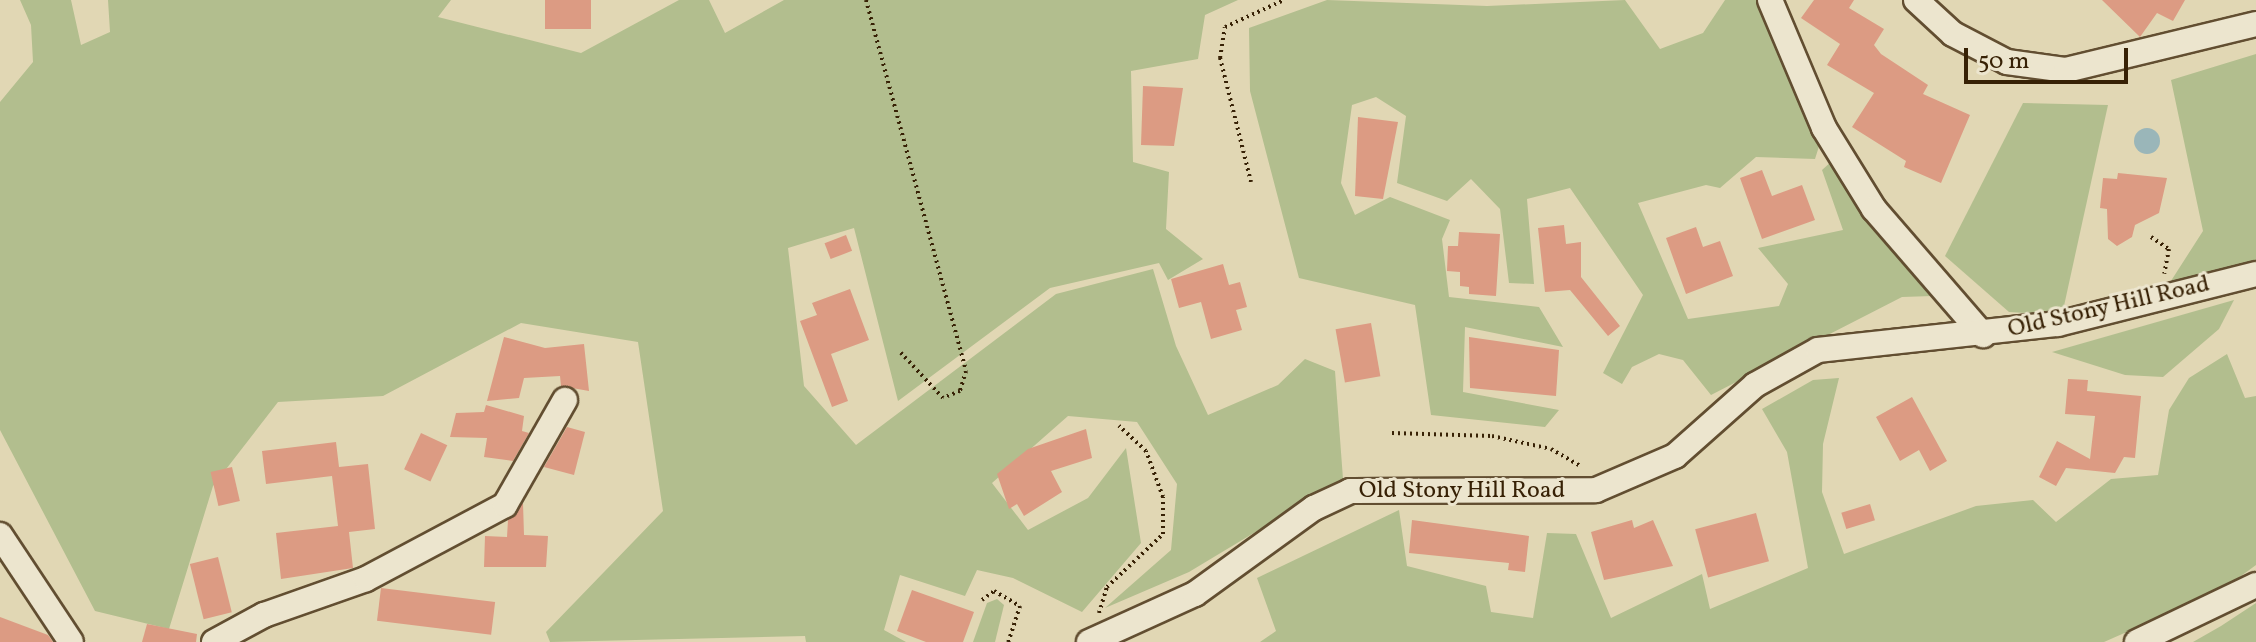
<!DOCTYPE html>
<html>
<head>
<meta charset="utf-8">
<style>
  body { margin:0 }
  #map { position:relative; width:2256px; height:642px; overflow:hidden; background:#e1d7b4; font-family:Vollkorn,serif }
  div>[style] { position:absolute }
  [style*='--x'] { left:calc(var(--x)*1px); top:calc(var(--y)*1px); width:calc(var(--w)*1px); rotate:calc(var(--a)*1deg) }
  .green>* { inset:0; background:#b2be8e }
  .water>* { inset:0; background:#9ab6b9 }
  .round { border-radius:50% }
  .building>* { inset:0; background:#dc9b83; transform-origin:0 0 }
  .path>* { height:4px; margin-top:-2px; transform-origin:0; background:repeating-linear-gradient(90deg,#372105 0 2px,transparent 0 6px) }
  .roads { filter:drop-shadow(2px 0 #624e31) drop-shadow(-2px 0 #624e31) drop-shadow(0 2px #624e31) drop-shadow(0 -2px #624e31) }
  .minor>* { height:24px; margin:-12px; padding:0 12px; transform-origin:12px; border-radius:12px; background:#ece5ce }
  span { translate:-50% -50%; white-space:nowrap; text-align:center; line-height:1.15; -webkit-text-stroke:6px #ece5ce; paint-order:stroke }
  .street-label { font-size:24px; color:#372105 }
  .scale { position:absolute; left:1964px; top:48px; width:164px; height:36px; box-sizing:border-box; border:4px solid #372105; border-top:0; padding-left:10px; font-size:24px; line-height:28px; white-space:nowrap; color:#372105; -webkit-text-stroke:6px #ece5ce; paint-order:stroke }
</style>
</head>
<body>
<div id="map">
  <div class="green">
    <i style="clip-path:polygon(20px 0,71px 0,81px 45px,110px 32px,108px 0,451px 0,438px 17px,581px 53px,679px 0,709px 0,725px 33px,784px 0,1238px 0,1205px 15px,1198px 59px,1131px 71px,1133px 162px,1169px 172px,1166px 229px,1203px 259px,1168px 280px,1159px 263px,1050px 288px,898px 401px,854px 228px,788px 248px,804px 386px,856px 445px,1056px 294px,1153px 269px,1176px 346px,1208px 415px,1278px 385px,1305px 359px,1335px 371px,1343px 479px,1189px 572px,1105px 608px,1171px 550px,1177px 484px,1137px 422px,1068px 416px,992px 483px,1028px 530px,1088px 498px,1126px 448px,1141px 543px,1082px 612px,1013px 578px,977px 570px,965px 596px,900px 575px,884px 630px,906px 642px,806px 642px,805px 636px,550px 642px,546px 632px,663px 511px,638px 342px,521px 323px,383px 396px,278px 402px,213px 486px,169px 629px,95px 611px,0 430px,0 102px,33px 62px,31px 25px)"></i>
    <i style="clip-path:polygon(1327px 0,1487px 6px,1625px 0,1660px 49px,1703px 33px,1725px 0,1761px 0,1821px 140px,1815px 159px,1756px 157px,1720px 188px,1706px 185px,1638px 203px,1688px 319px,1779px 306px,1788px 284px,1758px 248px,1843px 230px,1822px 170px,1832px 161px,1932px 296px,1902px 297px,1711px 395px,1683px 360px,1659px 354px,1632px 367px,1622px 384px,1603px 373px,1643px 295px,1570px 188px,1527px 199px,1534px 284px,1509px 283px,1500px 209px,1471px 179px,1447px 201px,1397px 183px,1406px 116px,1376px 97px,1352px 105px,1341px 183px,1355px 215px,1390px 197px,1450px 220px,1442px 239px,1449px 297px,1539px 307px,1563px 347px,1465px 327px,1463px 392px,1559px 410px,1545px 427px,1431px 415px,1415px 305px,1299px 278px,1250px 91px,1249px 28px)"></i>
    <i style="clip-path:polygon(2256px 54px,2256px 261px,2169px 284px,2203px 231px,2171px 80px)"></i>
    <i style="clip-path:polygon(2023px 103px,2108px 105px,2062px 315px,2009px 312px,1945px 256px)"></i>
    <i style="clip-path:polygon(2234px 300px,2219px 329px,2163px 377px,2125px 375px,2052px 352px)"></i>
    <i style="clip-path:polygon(2227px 354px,2245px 398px,2256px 396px,2256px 565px,2222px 590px,2104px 642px,1260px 642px,1276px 631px,1257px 578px,1399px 510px,1407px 566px,1486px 586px,1491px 612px,1533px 618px,1547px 533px,1576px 534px,1611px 618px,1702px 574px,1710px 609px,1808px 568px,1787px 452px,1762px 409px,1813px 380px,1839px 378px,1823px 444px,1822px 492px,1844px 554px,1976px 506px,2033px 500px,2056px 522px,2111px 479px,2158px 475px,2169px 410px,2189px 378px)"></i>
    <i style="clip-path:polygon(997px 599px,1004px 605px,995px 642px,973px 642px,987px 603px)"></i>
    <i style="clip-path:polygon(2256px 603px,2256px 642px,2193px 642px,2221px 626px)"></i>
  </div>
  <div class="water">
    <i class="round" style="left:2134px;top:128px;width:26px;height:26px"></i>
  </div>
  <div class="building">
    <i style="left:545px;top:0;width:46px;height:29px"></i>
    <i style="clip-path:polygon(1814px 0,1854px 0,1849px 8px,1884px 29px,1874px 45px,1881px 54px,1928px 85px,1923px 94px,1970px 115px,1941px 183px,1904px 167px,1906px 161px,1852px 127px,1874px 93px,1827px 65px,1840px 44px,1801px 18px)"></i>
    <i style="clip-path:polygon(2102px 0,2185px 0,2173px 21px,2157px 13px,2140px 37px)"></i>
    <i style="clip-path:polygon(1143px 86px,1183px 88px,1174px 146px,1141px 145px)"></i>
    <i style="clip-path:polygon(1358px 117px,1398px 122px,1383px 199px,1355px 196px)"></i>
    <i style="clip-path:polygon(1762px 170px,1772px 196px,1802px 185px,1815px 220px,1762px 239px,1740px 178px)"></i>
    <i style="clip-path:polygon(2118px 173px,2167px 178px,2159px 213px,2135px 225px,2132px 237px,2117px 246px,2108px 239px,2107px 209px,2100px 208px,2103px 178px,2117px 179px)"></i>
    <i style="clip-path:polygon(1564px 225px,1566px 244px,1581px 242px,1581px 277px,1620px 326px,1608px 336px,1570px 290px,1545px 292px,1538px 228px)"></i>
    <i style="clip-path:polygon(1696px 227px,1703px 247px,1720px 241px,1733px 276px,1686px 294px,1666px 238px)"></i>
    <i style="clip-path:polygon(1459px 232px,1500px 234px,1496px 296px,1469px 294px,1469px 287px,1460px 286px,1460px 272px,1447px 271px,1448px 246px,1458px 246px)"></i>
    <i style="left:846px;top:235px;width:17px;height:23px;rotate:69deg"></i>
    <i style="clip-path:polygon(1223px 264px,1229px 285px,1240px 282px,1247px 307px,1236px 310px,1242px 330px,1211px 339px,1201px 302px,1179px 308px,1171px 279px)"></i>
    <i style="clip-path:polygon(850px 289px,869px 340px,831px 354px,848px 401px,832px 407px,800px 321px,817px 315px,812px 303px)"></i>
    <i style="left:1371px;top:323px;width:54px;height:36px;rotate:80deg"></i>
    <i style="clip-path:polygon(504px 337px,545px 348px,584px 344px,589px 391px,561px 386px,560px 376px,524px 378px,519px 398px,487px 401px)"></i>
    <i style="clip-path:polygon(1469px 337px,1559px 350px,1556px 396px,1470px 388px)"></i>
    <i style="clip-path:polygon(2068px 379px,2088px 380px,2087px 391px,2141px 396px,2135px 458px,2124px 457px,2115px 473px,2066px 468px,2056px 486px,2039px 477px,2057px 441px,2090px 459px,2095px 416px,2065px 414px)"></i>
    <i style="clip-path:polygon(1912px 397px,1947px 461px,1930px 471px,1919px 450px,1900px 461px,1876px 417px)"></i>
    <i style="clip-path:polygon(486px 405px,524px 416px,522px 431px,529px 433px,513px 461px,484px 457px,487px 438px,450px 437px,456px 413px,484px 412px)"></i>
    <i style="clip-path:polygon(567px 427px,585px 432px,574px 475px,544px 467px)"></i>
    <i style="clip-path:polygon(1086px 429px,1092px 458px,1051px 471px,1062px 492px,1024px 516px,1017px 504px,1009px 509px,997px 474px,1028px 449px)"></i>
    <i style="left:421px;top:433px;width:29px;height:40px;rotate:25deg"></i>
    <i style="clip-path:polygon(336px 442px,339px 467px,368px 464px,375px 529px,349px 532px,353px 568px,281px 579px,276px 533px,338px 526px,332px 476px,266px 484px,262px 451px)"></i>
    <i style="left:232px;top:467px;width:35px;height:22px;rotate:77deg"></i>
    <i style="clip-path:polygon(523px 503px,524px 535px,548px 536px,546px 567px,484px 567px,485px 536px,507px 537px,508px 520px)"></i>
    <i style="left:1870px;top:504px;width:17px;height:30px;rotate:73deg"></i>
    <i style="left:1756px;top:513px;width:50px;height:63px;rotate:75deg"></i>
    <i style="clip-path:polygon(1412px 520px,1529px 536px,1525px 572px,1508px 570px,1509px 563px,1409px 553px)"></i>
    <i style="clip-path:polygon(1632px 520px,1634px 528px,1653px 520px,1673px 566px,1604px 580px,1591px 532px)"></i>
    <i style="left:218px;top:557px;width:57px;height:29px;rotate:76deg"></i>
    <i style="left:381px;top:588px;width:115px;height:33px;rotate:7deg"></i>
    <i style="clip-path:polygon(912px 590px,974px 612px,963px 642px,926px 642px,897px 631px)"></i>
    <i style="clip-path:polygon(0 617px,48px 635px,53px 642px,0 642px)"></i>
    <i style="clip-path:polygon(147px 624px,197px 634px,196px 642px,142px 642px)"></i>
  </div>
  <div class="path">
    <i style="--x:866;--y:0;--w:384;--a:74.9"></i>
    <i style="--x:966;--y:371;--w:21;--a:107"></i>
    <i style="--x:960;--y:391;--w:18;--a:158"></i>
    <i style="--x:943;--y:398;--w:62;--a:-133"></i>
    <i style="--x:1251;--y:182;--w:128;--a:-104"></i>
    <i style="--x:1220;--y:58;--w:31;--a:-81"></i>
    <i style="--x:1225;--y:27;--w:65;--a:-24.6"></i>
    <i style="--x:2151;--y:237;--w:22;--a:34"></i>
    <i style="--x:2169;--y:249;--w:25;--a:101"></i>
    <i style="--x:1392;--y:433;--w:100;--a:1.7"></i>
    <i style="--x:1492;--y:436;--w:60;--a:12.4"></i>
    <i style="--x:1551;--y:449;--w:34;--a:30"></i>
    <i style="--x:982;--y:600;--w:15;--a:-37"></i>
    <i style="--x:994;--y:591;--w:30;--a:30"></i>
    <i style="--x:1020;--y:606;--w:38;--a:108"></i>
    <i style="--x:1099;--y:613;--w:27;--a:-73"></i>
    <i style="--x:1107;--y:587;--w:77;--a:-43.4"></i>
    <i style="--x:1163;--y:534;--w:37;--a:-90"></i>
    <i style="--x:1163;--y:497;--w:49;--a:-110.3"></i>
    <i style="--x:1146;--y:451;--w:37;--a:-137"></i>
  </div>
  <div class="roads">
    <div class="minor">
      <i style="--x:1770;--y:0;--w:139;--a:67.1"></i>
      <i style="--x:1824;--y:128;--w:95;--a:58.3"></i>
      <i style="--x:1874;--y:209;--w:167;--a:49.1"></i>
      <i style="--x:1916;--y:0;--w:50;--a:42.6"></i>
      <i style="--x:1953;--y:34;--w:61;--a:27.4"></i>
      <i style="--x:2007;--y:62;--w:60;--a:7.7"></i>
      <i style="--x:2066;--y:70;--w:195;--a:-13.6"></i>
      <i style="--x:0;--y:535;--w:128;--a:56.4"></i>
      <i style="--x:214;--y:642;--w:57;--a:-28.4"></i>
      <i style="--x:264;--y:615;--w:108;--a:-19.4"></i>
      <i style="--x:366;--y:579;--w:157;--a:-28"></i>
      <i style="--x:505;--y:505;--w:121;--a:-60.3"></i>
      <i style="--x:1089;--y:642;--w:116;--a:-24.4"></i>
      <i style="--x:1195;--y:594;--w:147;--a:-35.9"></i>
      <i style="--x:1314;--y:508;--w:40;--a:-25"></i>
      <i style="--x:1350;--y:491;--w:246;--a:-0.2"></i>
      <i style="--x:1596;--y:490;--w:86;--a:-23.3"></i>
      <i style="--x:1675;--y:456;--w:107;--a:-41.6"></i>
      <i style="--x:1755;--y:385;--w:72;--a:-29.1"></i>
      <i style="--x:1818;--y:350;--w:241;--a:-6.2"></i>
      <i style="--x:2058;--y:324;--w:204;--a:-14.2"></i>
      <i style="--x:2137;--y:642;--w:132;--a:-25.6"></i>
    </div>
  </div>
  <div class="street-label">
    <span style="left:2109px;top:308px;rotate:-13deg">Old Stony Hill Road</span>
    <span style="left:1462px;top:492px">Old Stony Hill Road</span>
  </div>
  <div class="scale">50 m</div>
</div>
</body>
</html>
